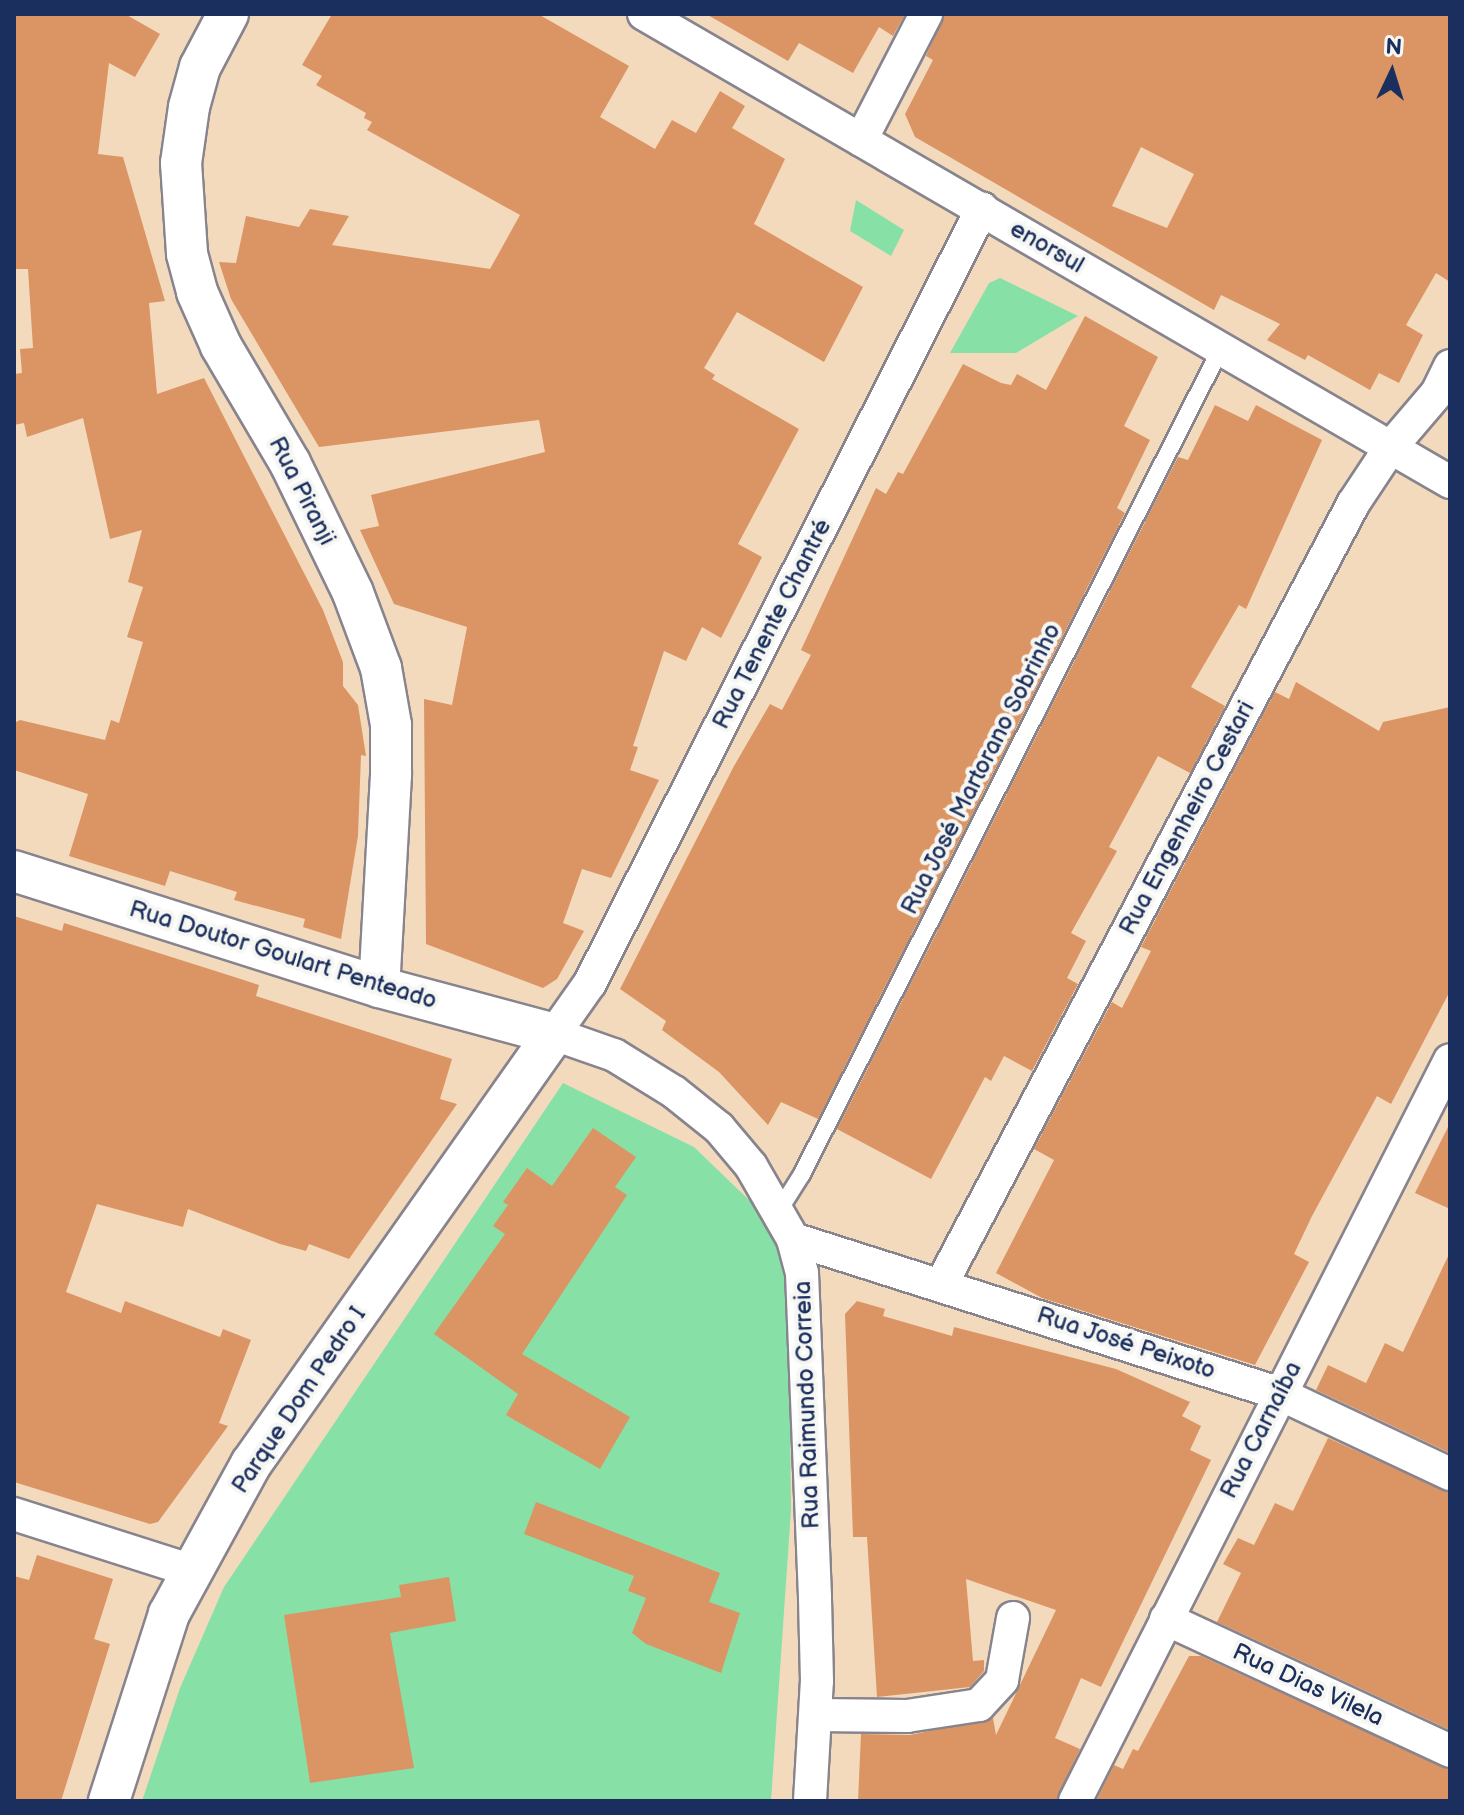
<!DOCTYPE html>
<html>
<head>
<meta charset="utf-8">
<style>
  body { margin:0 }
  #map { position:relative; width:1464px; height:1815px; overflow:hidden; background:#f4dabd; font-family:"Balsamiq Sans",sans-serif }
  div>[style] { position:absolute }
  [style*='--x'] { left:calc(var(--x)*1px); top:calc(var(--y)*1px); width:calc(var(--w)*1px); rotate:calc(var(--a)*1deg) }
  .green>* { inset:0; background:#87e1a7 }
  .building>* { inset:0; background:#db9463 }
  .roads { filter:drop-shadow(2px 0 #88848e) drop-shadow(-2px 0 #88848e) drop-shadow(0 2px #88848e) drop-shadow(0 -2px #88848e) }
  .service>* { height:16px; margin:-8px; padding:0 8px; transform-origin:8px; border-radius:8px; background:#fff }
  .minor>* { height:32px; margin:-16px; padding:0 16px; transform-origin:16px; border-radius:16px; background:#fff }
  .tertiary>* { height:40px; margin:-20px; padding:0 20px; transform-origin:20px; border-radius:20px; background:#fff }
  span { translate:-50% -50%; white-space:nowrap; text-align:center; line-height:1.15; -webkit-text-stroke:8px #f6f6f2; paint-order:stroke }
  .street-label { font-size:24px; color:#1b2f5e }
  .frame { position:absolute; inset:0; border:16px solid #1b2f5e; pointer-events:none }
  .north { position:absolute; left:1352px; top:32px; width:80px; height:80px; -webkit-text-stroke:6px #f6f6f2; paint-order:stroke; rotate:4deg; font-size:22px; font-weight:700; line-height:32px; text-align:center; color:#1b2f5e }
  .north::after { content:''; display:block; margin:auto; width:28px; height:36px; background:#1b2f5e; clip-path:polygon(50% 0,100% 100%,50% 72%,0 100%) }
</style>
</head>
<body>
<div id="map">
  <div class="green">
    <i style="clip-path:polygon(856px 200px,904px 230px,891px 256px,850px 231px)"></i>
    <i style="clip-path:polygon(1000px 278px,1078px 316px,1016px 353px,950px 353px,989px 283px)"></i>
    <i style="clip-path:polygon(563px 1083px,694px 1147px,779px 1229px,789px 1328px,791px 1510px,771px 1801px,142px 1801px,180px 1688px,224px 1587px)"></i>
  </div>
  <div class="building">
    <i style="clip-path:polygon(14px 14px,125px 14px,160px 34px,135px 77px,109px 63px,98px 154px,123px 157px,165px 301px,149px 303px,157px 394px,204px 378px,323px 610px,343px 662px,343px 686px,358px 705px,366px 756px,361px 755px,358px 836px,341px 939px,303px 927px,305px 919px,234px 900px,237px 892px,170px 871px,165px 886px,69px 856px,88px 794px,14px 770px,14px 723px,20px 720px,105px 740px,111px 720px,119px 723px,143px 642px,127px 637px,143px 587px,128px 582px,142px 530px,110px 539px,83px 418px,27px 437px,24px 423px,14px 425px,14px 374px,22px 373px,20px 349px,33px 348px,28px 269px,14px 269px)"></i>
    <i style="clip-path:polygon(332px 14px,538px 14px,629px 66px,600px 117px,655px 149px,672px 120px,696px 133px,720px 91px,745px 106px,732px 128px,785px 159px,754px 224px,863px 287px,824px 362px,737px 312px,704px 368px,715px 375px,712px 379px,799px 429px,738px 544px,762px 557px,721px 638px,702px 627px,686px 661px,664px 651px,633px 746px,638px 747px,630px 770px,659px 780px,611px 878px,582px 869px,563px 923px,584px 931px,557px 979px,543px 988px,426px 944px,424px 699px,452px 705px,467px 627px,394px 604px,360px 530px,379px 526px,371px 495px,545px 452px,539px 420px,319px 447px,231px 299px,219px 262px,236px 263px,246px 216px,299px 227px,310px 209px,349px 216px,332px 245px,490px 269px,520px 215px,367px 130px,372px 122px,364px 118px,366px 113px,316px 85px,322px 76px,302px 65px)"></i>
    <i style="clip-path:polygon(706px 14px,905px 14px,893px 36px,879px 27px,853px 73px,799px 43px,788px 61px)"></i>
    <i style="clip-path:polygon(evenodd,945px 14px,1450px 14px,1450px 282px,1436px 273px,1406px 325px,1423px 335px,1399px 383px,1379px 373px,1370px 390px,1308px 355px,1305px 360px,1267px 340px,1280px 324px,1221px 295px,1214px 310px,915px 137px,905px 114px,933px 60px,926px 56px,945px 14px,1141px 147px,1194px 174px,1167px 228px,1112px 206px,1141px 147px)"></i>
    <i style="clip-path:polygon(1085px 316px,1158px 357px,1124px 426px,1150px 440px,1117px 508px,1125px 513px,818px 1119px,781px 1102px,768px 1125px,719px 1072px,662px 1030px,666px 1021px,620px 989px,734px 766px,770px 704px,782px 710px,811px 655px,801px 650px,876px 488px,886px 494px,898px 472px,903px 474px,963px 364px,1001px 383px,1011px 385px,1017px 374px,1046px 390px)"></i>
    <i style="clip-path:polygon(1215px 405px,1248px 421px,1256px 405px,1322px 440px,1246px 609px,1239px 605px,1191px 687px,1225px 706px,1190px 773px,1158px 756px,1109px 847px,1117px 851px,1071px 933px,1086px 941px,1067px 978px,1078px 984px,1032px 1071px,1004px 1056px,991px 1081px,985px 1077px,931px 1179px,837px 1129px,1178px 457px,1188px 460px)"></i>
    <i style="clip-path:polygon(1296px 682px,1379px 731px,1383px 722px,1450px 707px,1450px 991px,1391px 1104px,1377px 1096px,1312px 1216px,1294px 1254px,1309px 1262px,1255px 1365px,1042px 1298px,996px 1273px,1054px 1160px,1034px 1149px,1112px 1002px,1122px 1008px,1151px 951px,1141px 947px,1275px 692px,1289px 699px)"></i>
    <i style="clip-path:polygon(14px 916px,62px 931px,64px 923px,225px 974px,259px 985px,256px 996px,452px 1059px,440px 1099px,457px 1104px,349px 1259px,309px 1244px,306px 1251px,280px 1244px,188px 1209px,183px 1227px,97px 1204px,66px 1292px,121px 1313px,125px 1301px,220px 1337px,223px 1329px,251px 1340px,219px 1423px,228px 1426px,158px 1522px,150px 1524px,14px 1482px)"></i>
    <i style="clip-path:polygon(1450px 1123px,1450px 1209px,1415px 1193px)"></i>
    <i style="clip-path:polygon(593px 1128px,636px 1157px,615px 1187px,627px 1195px,522px 1354px,630px 1417px,600px 1469px,506px 1415px,518px 1394px,434px 1334px,505px 1234px,493px 1226px,508px 1205px,503px 1202px,527px 1168px,552px 1186px)"></i>
    <i style="clip-path:polygon(1450px 1252px,1450px 1453px,1316px 1390px,1328px 1365px,1366px 1383px,1385px 1343px,1403px 1352px)"></i>
    <i style="clip-path:polygon(857px 1301px,885px 1309px,883px 1316px,952px 1336px,954px 1327px,1116px 1369px,1190px 1402px,1182px 1416px,1201px 1426px,1190px 1450px,1211px 1460px,1101px 1687px,1081px 1678px,1055px 1738px,1080px 1749px,1056px 1801px,858px 1801px,861px 1734px,910px 1735px,993px 1718px,996px 1735px,1056px 1610px,966px 1579px,973px 1661px,984px 1660px,984px 1671px,970px 1687px,877px 1697px,867px 1537px,853px 1537px,845px 1314px)"></i>
    <i style="clip-path:polygon(1328px 1438px,1450px 1493px,1450px 1730px,1217px 1622px,1241px 1573px,1223px 1564px,1238px 1538px,1254px 1545px,1275px 1503px,1293px 1511px)"></i>
    <i style="clip-path:polygon(536px 1502px,720px 1573px,709px 1602px,740px 1613px,721px 1673px,646px 1644px,632px 1633px,646px 1598px,628px 1591px,634px 1576px,524px 1534px)"></i>
    <i style="clip-path:polygon(37px 1555px,113px 1579px,94px 1639px,110px 1644px,61px 1801px,14px 1801px,14px 1576px,29px 1580px)"></i>
    <i style="clip-path:polygon(449px 1577px,456px 1621px,390px 1633px,414px 1768px,310px 1783px,284px 1615px,401px 1597px,399px 1585px)"></i>
    <i style="clip-path:polygon(1189px 1656px,1201px 1656px,1450px 1770px,1450px 1801px,1096px 1801px,1114px 1765px,1123px 1769px,1133px 1749px,1138px 1751px)"></i>
  </div>
  <div class="roads">
    <div class="service">
      <i style="--x:780;--y:1209;--w:41;--a:-57.8"></i>
      <i style="--x:802;--y:1174;--w:926;--a:-63.1"></i>
    </div>
    <div class="minor">
      <i style="--x:644;--y:14;--w:932;--a:30.14"></i>
      <i style="--x:861;--y:140;--w:142;--a:-62.7"></i>
      <i style="--x:793;--y:1239;--w:509;--a:17.62"></i>
      <i style="--x:1278;--y:1393;--w:190;--a:25.2"></i>
      <i style="--x:942;--y:1283;--w:881;--a:-62.18"></i>
      <i style="--x:1353;--y:504;--w:67;--a:-56.5"></i>
      <i style="--x:1390;--y:448;--w:72;--a:-49.5"></i>
      <i style="--x:1437;--y:393;--w:30;--a:-64"></i>
      <i style="--x:14;--y:1514;--w:188;--a:17.7"></i>
      <i style="--x:1166;--y:1619;--w:313;--a:24.9"></i>
      <i style="--x:816;--y:1715;--w:91;--a:0.6"></i>
      <i style="--x:907;--y:1716;--w:73;--a:-8.7"></i>
      <i style="--x:979;--y:1705;--w:34;--a:-47"></i>
      <i style="--x:1002;--y:1680;--w:63;--a:-79.9"></i>
      <i style="--x:810;--y:1801;--w:120;--a:-86.7"></i>
      <i style="--x:817;--y:1681;--w:84;--a:-91.4"></i>
      <i style="--x:815;--y:1597;--w:324;--a:-92.3"></i>
      <i style="--x:802;--y:1273;--w:35;--a:-105"></i>
      <i style="--x:793;--y:1239;--w:84;--a:-119.9"></i>
      <i style="--x:751;--y:1166;--w:50;--a:-130.1"></i>
      <i style="--x:719;--y:1128;--w:58;--a:-141.3"></i>
      <i style="--x:674;--y:1092;--w:70;--a:-148.3"></i>
      <i style="--x:614;--y:1055;--w:64;--a:-160.7"></i>
      <i style="--x:554;--y:1034;--w:62;--a:-54.8"></i>
      <i style="--x:590;--y:983;--w:868;--a:-63.14"></i>
      <i style="--x:1075;--y:1801;--w:830;--a:-63.16"></i>
    </div>
    <div class="tertiary">
      <i style="--x:228;--y:14;--w:60;--a:117.8"></i>
      <i style="--x:200;--y:67;--w:41;--a:105.4"></i>
      <i style="--x:189;--y:107;--w:57;--a:98.1"></i>
      <i style="--x:181;--y:163;--w:91;--a:86.2"></i>
      <i style="--x:187;--y:254;--w:39;--a:75"></i>
      <i style="--x:197;--y:292;--w:59;--a:66"></i>
      <i style="--x:221;--y:346;--w:136;--a:59.5"></i>
      <i style="--x:290;--y:463;--w:144;--a:64.1"></i>
      <i style="--x:353;--y:593;--w:80;--a:69.5"></i>
      <i style="--x:381;--y:668;--w:58;--a:80"></i>
      <i style="--x:391;--y:725;--w:50;--a:90"></i>
      <i style="--x:391;--y:775;--w:212;--a:93.2"></i>
      <i style="--x:14;--y:871;--w:383;--a:17.6"></i>
      <i style="--x:379;--y:987;--w:181;--a:15"></i>
      <i style="--x:554;--y:1034;--w:526;--a:125.17"></i>
      <i style="--x:251;--y:1464;--w:171;--a:118.7"></i>
      <i style="--x:169;--y:1614;--w:196;--a:107.8"></i>
    </div>
  </div>
  <div class="street-label">
    <span style="left:1047px;top:247px;rotate:30deg">enorsul</span>
    <span style="left:302px;top:491px;rotate:63deg">Rua Piranji</span>
    <span style="left:772px;top:624px;rotate:-63deg">Rua Tenente Chantré</span>
    <span style="left:981px;top:769px;rotate:-63deg">Rua José Martorano Sobrinho</span>
    <span style="left:1187px;top:818px;rotate:-62deg">Rua Engenheiro Cestari</span>
    <span style="left:283px;top:955px;rotate:17deg">Rua Doutor Goulart Penteado</span>
    <span style="left:1126px;top:1343px;rotate:18deg">Rua José Peixoto</span>
    <span style="left:299px;top:1400px;rotate:-56deg">Parque Dom Pedro I</span>
    <span style="left:807px;top:1405px;rotate:-92deg">Rua Raimundo Correia</span>
    <span style="left:1261px;top:1430px;rotate:-63deg">Rua Carnaíba</span>
    <span style="left:1308px;top:1685px;rotate:25deg">Rua Dias Vilela</span>
  </div>
  <div class="frame"></div>
  <div class="north">N</div>
</div>
</body>
</html>
